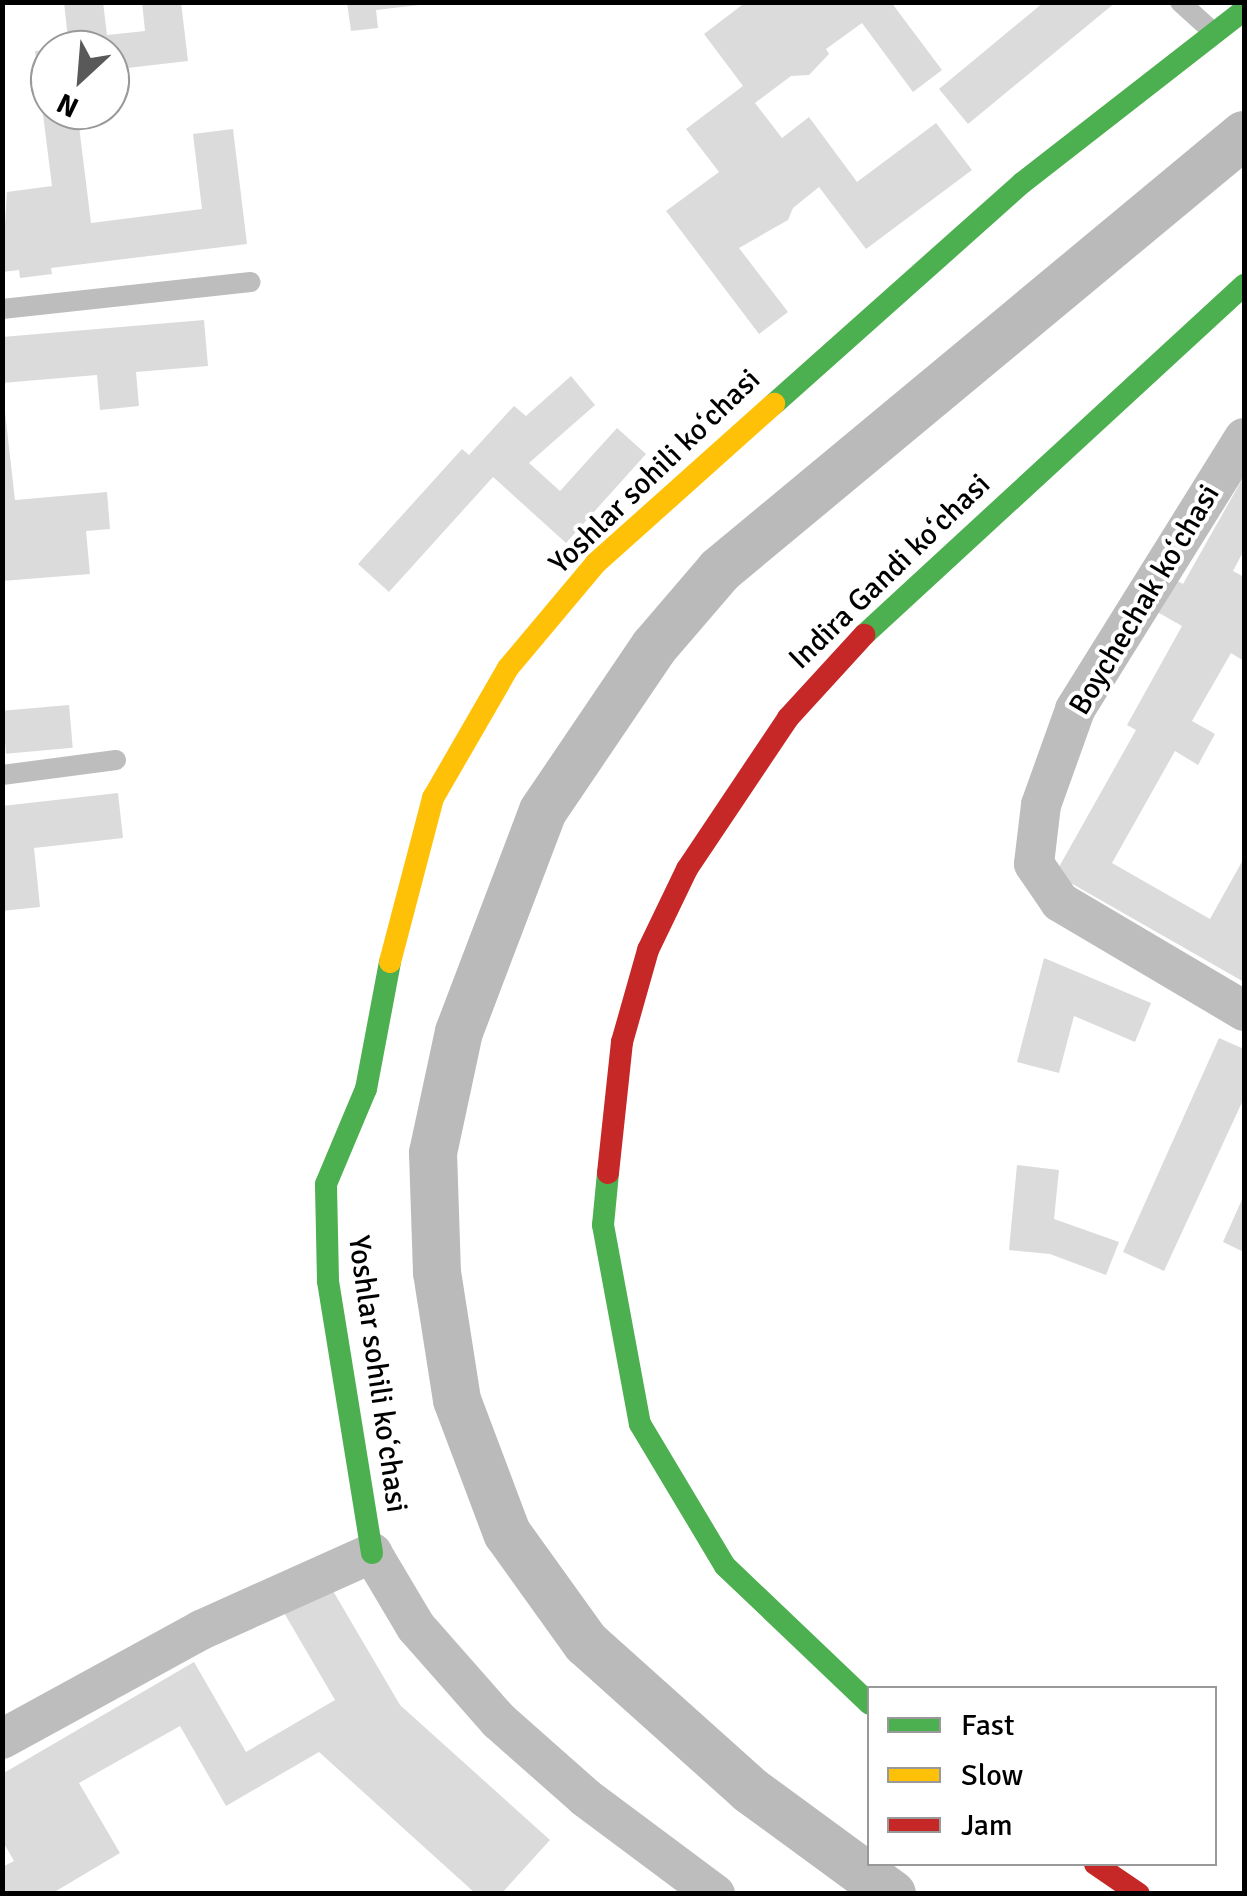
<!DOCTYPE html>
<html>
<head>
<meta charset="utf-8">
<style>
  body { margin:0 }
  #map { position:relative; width:1247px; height:1896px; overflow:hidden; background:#fff; font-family:Signika,sans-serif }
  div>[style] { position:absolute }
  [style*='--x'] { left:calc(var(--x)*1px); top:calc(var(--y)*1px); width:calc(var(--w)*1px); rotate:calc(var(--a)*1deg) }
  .canal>* { height:48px; margin:-24px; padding:0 24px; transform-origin:24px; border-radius:24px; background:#bababa }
  .building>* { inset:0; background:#dbdbdb; transform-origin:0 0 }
  .lane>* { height:20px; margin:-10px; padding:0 10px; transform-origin:10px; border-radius:10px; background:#bdbdbd }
  .street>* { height:40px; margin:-20px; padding:0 20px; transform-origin:20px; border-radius:20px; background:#bdbdbd }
  .fast>* { height:22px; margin:-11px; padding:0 11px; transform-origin:11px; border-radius:11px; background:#4caf50 }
  .slow>* { height:22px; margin:-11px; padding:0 11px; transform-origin:11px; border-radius:11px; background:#ffc107 }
  .jam>* { height:22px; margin:-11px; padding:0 11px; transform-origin:11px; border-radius:11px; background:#c62828 }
  span { translate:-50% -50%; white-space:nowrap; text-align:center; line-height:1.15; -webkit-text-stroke:8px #fff; paint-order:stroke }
  .street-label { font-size:30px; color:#000 }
  .frame { position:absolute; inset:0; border:5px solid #000; pointer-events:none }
  .legend { position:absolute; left:867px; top:1686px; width:350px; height:180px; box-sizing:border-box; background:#fff; border:2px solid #999; margin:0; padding:12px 18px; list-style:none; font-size:30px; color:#000 }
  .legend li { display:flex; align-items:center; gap:20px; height:50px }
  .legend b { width:50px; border:2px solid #999 }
  .north { position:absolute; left:30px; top:30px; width:100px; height:100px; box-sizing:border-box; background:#fff; border:2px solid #999; border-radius:50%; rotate:206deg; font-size:28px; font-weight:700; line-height:40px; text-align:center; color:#000 }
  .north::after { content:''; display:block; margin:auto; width:35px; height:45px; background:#595959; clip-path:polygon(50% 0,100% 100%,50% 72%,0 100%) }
</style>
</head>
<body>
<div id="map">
  <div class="canal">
    <i style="--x:892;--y:1894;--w:176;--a:-143.8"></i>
    <i style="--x:750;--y:1790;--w:220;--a:-138.1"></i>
    <i style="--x:586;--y:1643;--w:135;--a:-125.7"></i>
    <i style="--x:507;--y:1533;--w:142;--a:-110.6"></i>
    <i style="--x:457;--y:1400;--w:129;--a:-98.9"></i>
    <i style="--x:437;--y:1273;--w:120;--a:-91.9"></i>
    <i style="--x:433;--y:1153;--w:124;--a:-77.9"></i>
    <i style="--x:459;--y:1032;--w:236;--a:-69.2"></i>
    <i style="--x:543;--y:811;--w:198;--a:-55.9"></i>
    <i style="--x:654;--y:647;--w:101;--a:-49.4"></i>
    <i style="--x:720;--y:570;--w:681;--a:-39.7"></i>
  </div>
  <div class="building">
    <i style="clip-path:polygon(64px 2px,103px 2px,107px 35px,145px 31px,142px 2px,181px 2px,188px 61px,110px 70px,110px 50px,69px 50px)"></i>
    <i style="clip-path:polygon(347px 2px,419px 2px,419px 5px,376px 10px,378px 28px,351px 31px)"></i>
    <i style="clip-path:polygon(746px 2px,891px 2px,942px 70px,913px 92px,862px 23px,826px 49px,829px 54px,809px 75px,791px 76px,755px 103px,782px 138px,809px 117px,857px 182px,936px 123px,972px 170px,866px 249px,819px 187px,793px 208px,788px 220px,739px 248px,788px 312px,759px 334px,666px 211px,719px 172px,686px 129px,743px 86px,704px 34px)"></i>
    <i style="clip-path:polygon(1044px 2px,1116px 2px,968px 124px,939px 89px)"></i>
    <i style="clip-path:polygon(50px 50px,50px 110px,77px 110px,91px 223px,202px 209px,193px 134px,233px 129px,247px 244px,51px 268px,52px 274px,20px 278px,19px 270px,2px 272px,7px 192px,52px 186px,35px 51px)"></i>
    <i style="clip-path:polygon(204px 320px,208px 366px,136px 372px,139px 406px,100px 410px,97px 375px,2px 383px,2px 337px)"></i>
    <i style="clip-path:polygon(571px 376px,595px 405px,529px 463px,560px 491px,617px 428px,646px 454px,566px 543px,493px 477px,389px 592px,358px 564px,462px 449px,469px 455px,514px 406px,526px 416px)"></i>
    <i style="clip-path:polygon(2px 386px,15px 500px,107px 492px,110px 529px,86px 531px,90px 574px,2px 581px)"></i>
    <i style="clip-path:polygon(1244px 476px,1244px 550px,1233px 571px,1244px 577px,1244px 661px,1231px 653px,1192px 721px,1215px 734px,1198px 765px,1175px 751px,1112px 863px,1210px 919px,1244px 858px,1244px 982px,1055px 874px,1136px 730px,1127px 725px,1182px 626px,1152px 609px,1170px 577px,1183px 584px)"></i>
    <i style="left:69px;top:705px;width:43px;height:67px;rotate:85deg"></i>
    <i style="clip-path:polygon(118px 793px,123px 838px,34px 848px,40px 907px,2px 911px,2px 806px)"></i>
    <i style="clip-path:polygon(1044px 958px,1151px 1003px,1135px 1042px,1074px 1016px,1059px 1073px,1017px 1062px)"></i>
    <i style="clip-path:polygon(1219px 1038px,1244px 1049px,1244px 1098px,1164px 1271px,1123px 1252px)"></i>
    <i style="clip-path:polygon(1017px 1165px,1059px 1170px,1054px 1219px,1119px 1242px,1106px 1275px,1050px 1254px,1009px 1250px)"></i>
    <i style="clip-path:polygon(1244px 1195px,1244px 1252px,1223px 1242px)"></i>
    <i style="clip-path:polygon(329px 1584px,400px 1705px,550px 1840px,501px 1894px,476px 1894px,319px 1752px,226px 1806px,180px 1726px,79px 1783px,120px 1853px,51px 1894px,2px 1894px,2px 1867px,14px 1861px,2px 1840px,2px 1774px,194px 1662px,246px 1752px,335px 1700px,283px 1611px)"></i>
  </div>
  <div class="lane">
    <i style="--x:1180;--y:2;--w:43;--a:42.2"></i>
    <i style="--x:2;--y:309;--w:250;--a:-6.2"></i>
    <i style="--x:2;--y:775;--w:115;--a:-7.5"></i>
  </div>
  <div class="street">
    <i style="--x:1244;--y:438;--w:320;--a:121.9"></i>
    <i style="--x:1075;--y:710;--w:101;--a:109.7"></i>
    <i style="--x:1041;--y:805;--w:59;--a:96.8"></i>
    <i style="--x:1034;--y:864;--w:46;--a:55.6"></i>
    <i style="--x:1060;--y:902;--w:214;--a:30.6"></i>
    <i style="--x:2;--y:1739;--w:227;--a:-28.7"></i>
    <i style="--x:201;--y:1630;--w:188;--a:-24.2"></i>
    <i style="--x:372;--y:1553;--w:86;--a:59.3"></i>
    <i style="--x:416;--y:1627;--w:125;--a:48.6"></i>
    <i style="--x:499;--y:1721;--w:116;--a:41.5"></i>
    <i style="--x:586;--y:1798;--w:161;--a:36.7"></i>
  </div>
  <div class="fast">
    <i style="--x:774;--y:404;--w:332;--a:-41.7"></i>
    <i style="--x:1022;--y:183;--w:281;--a:-37.9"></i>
    <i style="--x:864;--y:635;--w:517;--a:-42.65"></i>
    <i style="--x:608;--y:1173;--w:52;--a:95.5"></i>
    <i style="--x:603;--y:1225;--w:202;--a:79.5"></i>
    <i style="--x:640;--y:1424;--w:165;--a:59.1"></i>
    <i style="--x:725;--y:1566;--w:200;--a:43.6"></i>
    <i style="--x:372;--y:1553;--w:276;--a:-99.2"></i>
    <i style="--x:328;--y:1281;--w:97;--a:-91.2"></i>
    <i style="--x:326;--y:1184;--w:103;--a:-67.2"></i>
    <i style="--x:366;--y:1089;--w:129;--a:-79.3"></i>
  </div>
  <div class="slow">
    <i style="--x:390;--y:962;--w:170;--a:-75.3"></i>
    <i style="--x:433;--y:798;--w:150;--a:-60"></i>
    <i style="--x:508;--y:668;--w:137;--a:-50"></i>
    <i style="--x:596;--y:563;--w:239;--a:-41.8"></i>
  </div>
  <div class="jam">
    <i style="--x:608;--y:1173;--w:132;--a:-83.9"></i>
    <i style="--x:622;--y:1042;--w:96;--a:-74.2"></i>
    <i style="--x:648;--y:950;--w:90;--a:-64.3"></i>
    <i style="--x:687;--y:869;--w:182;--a:-56.2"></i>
    <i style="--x:788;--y:718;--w:113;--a:-47.5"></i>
    <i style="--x:1095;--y:1864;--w:53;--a:34.3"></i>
  </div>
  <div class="street-label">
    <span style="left:655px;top:472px;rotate:-44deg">Yoshlar sohili koʻchasi</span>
    <span style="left:890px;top:572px;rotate:-44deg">Indira Gandi koʻchasi</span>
    <span style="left:1145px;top:600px;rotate:-59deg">Boychechak koʻchasi</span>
    <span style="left:377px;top:1374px;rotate:82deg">Yoshlar sohili koʻchasi</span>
  </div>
  <div class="frame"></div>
  <ul class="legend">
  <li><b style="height:12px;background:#4caf50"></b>Fast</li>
  <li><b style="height:12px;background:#ffc107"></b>Slow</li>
  <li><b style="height:12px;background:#c62828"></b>Jam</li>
  </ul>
  <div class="north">N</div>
</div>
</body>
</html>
